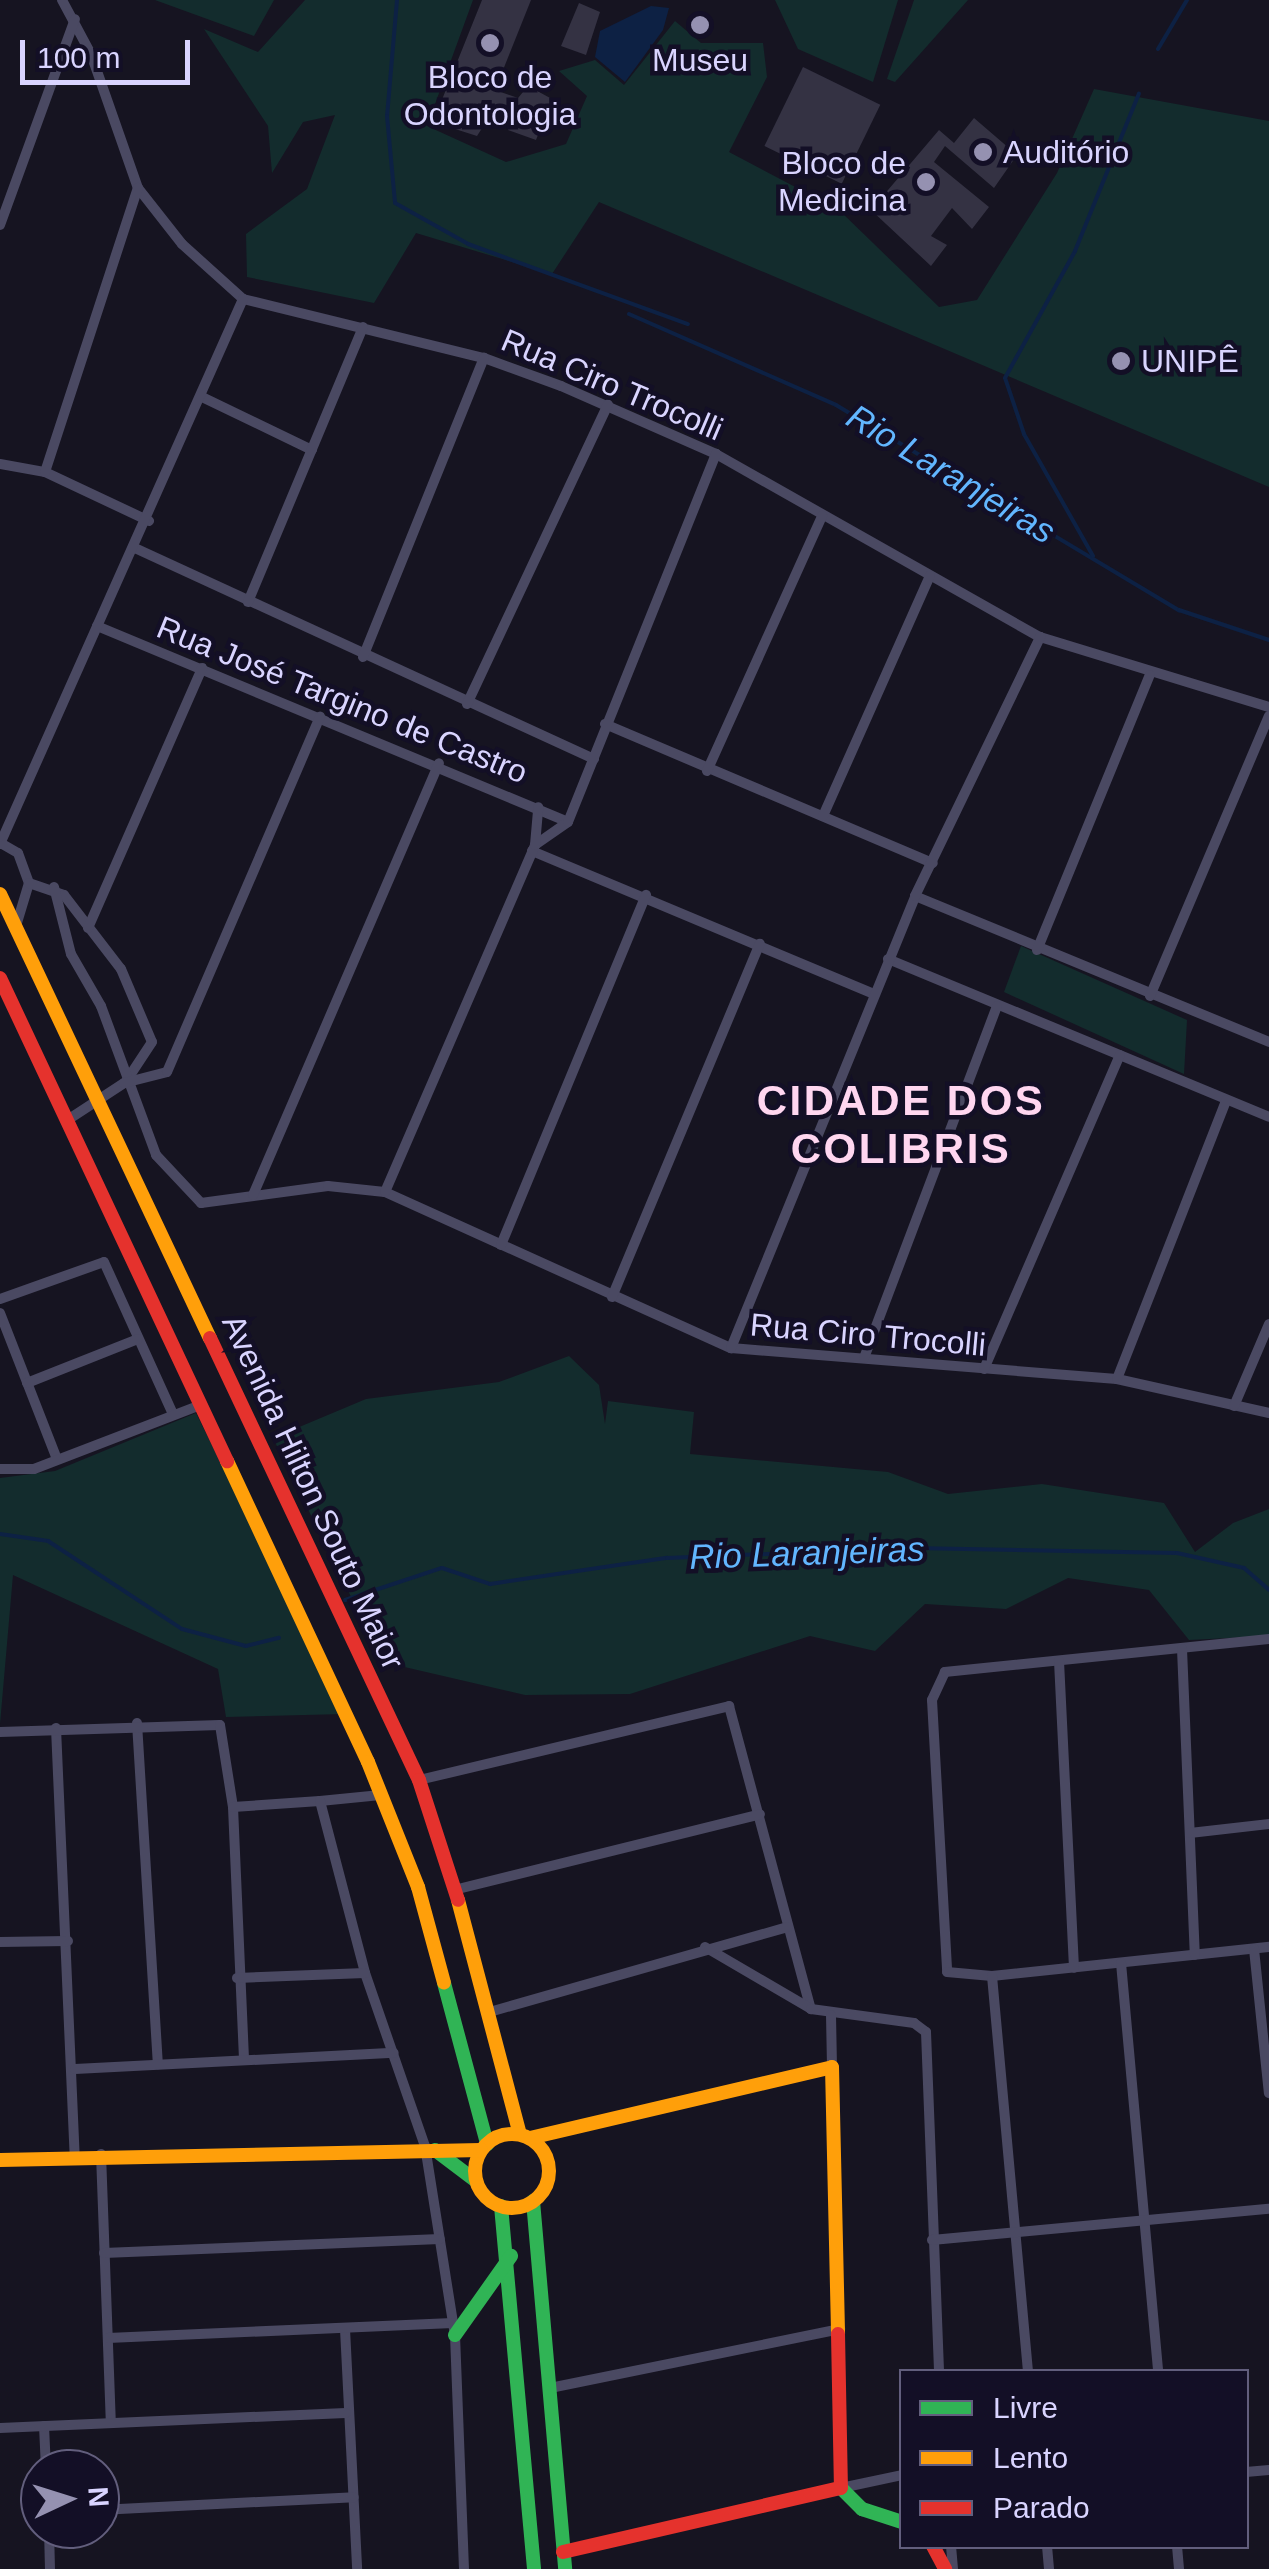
<!DOCTYPE html>
<html>
<head>
<meta charset="utf-8">
<style>
  body { margin:0 }
  #map { position:relative; width:1269px; height:2569px; overflow:hidden; background:#161421; font-family:Helvetica,sans-serif }
  div>[style] { position:absolute }
  [style*='--x'] { left:calc(var(--x)*1px); top:calc(var(--y)*1px); width:calc(var(--w)*1px); rotate:calc(var(--a)*1deg) }
  .green>* { inset:0; background:#132c2d }
  .water>* { inset:0; background:#0d2144 }
  .stream>* { height:4px; margin:-2px; padding:0 2px; transform-origin:2px; border-radius:2px; background:#0d2144 }
  .building>* { inset:0; background:#343243; transform-origin:0 0 }
  .street>* { height:10px; margin:-5px; padding:0 5px; transform-origin:5px; border-radius:5px; background:#4a4962 }
  .fast>* { height:14px; margin:-7px; padding:0 7px; transform-origin:7px; border-radius:7px; background:#30b455 }
  .slow>* { height:14px; margin:-7px; padding:0 7px; transform-origin:7px; border-radius:7px; background:#ff9f0a }
  .slow>.ring { margin:-7px; padding:0; box-sizing:content-box; background:none; border:14px solid #ff9f0a; border-radius:50% }
  .jam>* { height:14px; margin:-7px; padding:0 7px; transform-origin:7px; border-radius:7px; background:#e5322d }
  .dots>* { width:28px; height:28px; translate:-50% -50%; box-sizing:border-box; border:5px solid #130f26; border-radius:50% }
  span { translate:-50% -50%; white-space:nowrap; text-align:center; line-height:1.15; -webkit-text-stroke:9px #130f26; paint-order:stroke }
  .poi-label { font-size:32px; color:#d9d4ff }
  .left { translate:0 -50%; text-align:left }
  .right { translate:-100% -50%; text-align:right }
  .street-label { font-size:32px; color:#d9d4ff }
  .water-label { font-size:35px; color:#62b6ff; font-style:italic }
  .district-label { font-size:42px; color:#ffd6f0; font-weight:700; letter-spacing:2.5px }
  .legend { position:absolute; left:899px; top:2369px; width:350px; height:180px; box-sizing:border-box; background:#130f26; border:2px solid #625e7d; margin:0; padding:12px 18px; list-style:none; font-size:30px; color:#d9d4ff }
  .legend li { display:flex; align-items:center; gap:20px; height:50px }
  .legend b { width:50px; border:2px solid #625e7d }
  .north { position:absolute; left:20px; top:2449px; width:100px; height:100px; box-sizing:border-box; background:#130f26; border:2px solid #625e7d; border-radius:50%; rotate:86deg; font-size:28px; font-weight:700; line-height:40px; text-align:center; color:#d9d4ff }
  .north::after { content:''; display:block; margin:auto; width:35px; height:45px; background:#9591b1; clip-path:polygon(50% 0,100% 100%,50% 72%,0 100%) }
  .scale { position:absolute; left:20px; top:40px; width:170px; height:45px; box-sizing:border-box; border:5px solid #d9d4ff; border-top:0; padding-left:12px; font-size:30px; line-height:35px; white-space:nowrap; color:#d9d4ff; -webkit-text-stroke:8px #130f26; paint-order:stroke }
</style>
</head>
<body>
<div id="map">
  <div class="green">
    <i style="clip-path:polygon(155px 0,274px 0,254px 36px)"></i>
    <i style="clip-path:polygon(305px 0,473px 0,427px 126px,506px 162px,566px 144px,587px 96px,559px 71px,595px 60px,624px 85px,675px 21px,701px 43px,763px 43px,767px 77px,729px 152px,839px 210px,939px 307px,977px 300px,1057px 173px,1094px 89px,1269px 121px,1269px 487px,599px 202px,552px 274px,416px 233px,374px 303px,247px 277px,246px 234px,307px 189px,335px 115px,303px 122px,272px 173px,268px 126px,204px 29px,258px 52px)"></i>
    <i style="clip-path:polygon(775px 0,898px 0,873px 82px,798px 49px)"></i>
    <i style="clip-path:polygon(914px 0,968px 0,895px 82px,887px 79px)"></i>
    <i style="clip-path:polygon(1021px 946px,1187px 1020px,1184px 1074px,1004px 992px)"></i>
    <i style="clip-path:polygon(569px 1356px,599px 1385px,605px 1424px,608px 1401px,694px 1412px,690px 1454px,888px 1472px,948px 1494px,1042px 1484px,1164px 1503px,1195px 1552px,1233px 1523px,1269px 1509px,1269px 1636px,1189px 1640px,1149px 1590px,1068px 1578px,1006px 1609px,925px 1604px,875px 1651px,810px 1636px,630px 1694px,525px 1695px,383px 1662px,273px 1438px,366px 1399px,499px 1382px)"></i>
    <i style="clip-path:polygon(196px 1413px,345px 1714px,226px 1717px,218px 1669px,13px 1575px,0 1724px,0 1478px,55px 1471px)"></i>
  </div>
  <div class="water">
    <i style="clip-path:polygon(651px 6px,669px 8px,663px 30px,625px 82px,595px 57px,600px 31px)"></i>
  </div>
  <div class="stream">
    <i style="--x:397;--y:0;--w:116;--a:94.9"></i>
    <i style="--x:387;--y:116;--w:87;--a:84.7"></i>
    <i style="--x:395;--y:203;--w:84;--a:29.3"></i>
    <i style="--x:468;--y:244;--w:234;--a:20"></i>
    <i style="--x:1158;--y:49;--w:57;--a:-59.4"></i>
    <i style="--x:629;--y:314;--w:226;--a:23.7"></i>
    <i style="--x:836;--y:405;--w:400;--a:30.9"></i>
    <i style="--x:1179;--y:610;--w:95;--a:18.4"></i>
    <i style="--x:1093;--y:556;--w:140;--a:-119.5"></i>
    <i style="--x:1024;--y:434;--w:59;--a:-108.7"></i>
    <i style="--x:1005;--y:378;--w:145;--a:-61.1"></i>
    <i style="--x:1075;--y:251;--w:170;--a:-67.9"></i>
    <i style="--x:0;--y:1534;--w:49;--a:8.3"></i>
    <i style="--x:48;--y:1541;--w:160;--a:33.3"></i>
    <i style="--x:182;--y:1629;--w:66;--a:14.9"></i>
    <i style="--x:246;--y:1646;--w:34;--a:-14"></i>
    <i style="--x:345;--y:1600;--w:102;--a:-18.3"></i>
    <i style="--x:442;--y:1568;--w:51;--a:18.4"></i>
    <i style="--x:490;--y:1584;--w:179;--a:-8.4"></i>
    <i style="--x:667;--y:1558;--w:245;--a:-2.3"></i>
    <i style="--x:912;--y:1548;--w:265;--a:1.1"></i>
    <i style="--x:1177;--y:1553;--w:69;--a:12.6"></i>
    <i style="--x:1244;--y:1568;--w:33;--a:41"></i>
  </div>
  <div class="building">
    <i style="clip-path:polygon(482px 0,531px 0,495px 90px,518px 98px,528px 86px,552px 99px,536px 140px,508px 130px,513px 117px,495px 108px,477px 136px,433px 122px)"></i>
    <i style="clip-path:polygon(579px 3px,600px 12px,586px 55px,561px 46px)"></i>
    <i style="left:803px;top:67px;width:86px;height:88px;rotate:26deg"></i>
    <i style="clip-path:polygon(974px 118px,1017px 155px,994px 188px,945px 146px,934px 162px,989px 207px,972px 229px,952px 208px,931px 236px,947px 245px,931px 266px,871px 210px,939px 130px,954px 143px)"></i>
  </div>
  <div class="street">
    <i style="--x:62;--y:0;--w:61;--a:61.8"></i>
    <i style="--x:91;--y:54;--w:142;--a:70.7"></i>
    <i style="--x:138;--y:188;--w:71;--a:51.8"></i>
    <i style="--x:182;--y:244;--w:82;--a:42"></i>
    <i style="--x:243;--y:299;--w:248;--a:13.8"></i>
    <i style="--x:484;--y:358;--w:82;--a:20"></i>
    <i style="--x:561;--y:386;--w:169;--a:23.7"></i>
    <i style="--x:716;--y:454;--w:372;--a:29.5"></i>
    <i style="--x:1040;--y:637;--w:239;--a:17"></i>
    <i style="--x:0;--y:225;--w:219;--a:-70"></i>
    <i style="--x:202;--y:397;--w:122;--a:25.7"></i>
    <i style="--x:0;--y:464;--w:46;--a:10.1"></i>
    <i style="--x:45;--y:472;--w:115;--a:25.2"></i>
    <i style="--x:45;--y:472;--w:299;--a:-71.9"></i>
    <i style="--x:137;--y:549;--w:503;--a:24.68"></i>
    <i style="--x:248;--y:602;--w:298;--a:-67.3"></i>
    <i style="--x:97;--y:626;--w:510;--a:22.59"></i>
    <i style="--x:363;--y:657;--w:323;--a:-68"></i>
    <i style="--x:467;--y:704;--w:331;--a:-64.8"></i>
    <i style="--x:605;--y:724;--w:356;--a:23"></i>
    <i style="--x:707;--y:771;--w:280;--a:-65.7"></i>
    <i style="--x:823;--y:816;--w:263;--a:-66"></i>
    <i style="--x:0;--y:844;--w:597;--a:-65.97"></i>
    <i style="--x:4;--y:845;--w:16;--a:30"></i>
    <i style="--x:18;--y:853;--w:32;--a:70"></i>
    <i style="--x:29;--y:883;--w:45;--a:106.8"></i>
    <i style="--x:535;--y:845;--w:40;--a:-34.9"></i>
    <i style="--x:568;--y:822;--w:397;--a:-68.1"></i>
    <i style="--x:532;--y:851;--w:371;--a:22.7"></i>
    <i style="--x:29;--y:883;--w:37;--a:19"></i>
    <i style="--x:64;--y:895;--w:93;--a:52.4"></i>
    <i style="--x:121;--y:969;--w:79;--a:67"></i>
    <i style="--x:152;--y:1042;--w:49;--a:123.4"></i>
    <i style="--x:54;--y:887;--w:69;--a:75.8"></i>
    <i style="--x:71;--y:954;--w:60;--a:60"></i>
    <i style="--x:101;--y:1006;--w:159;--a:69.7"></i>
    <i style="--x:156;--y:1155;--w:66;--a:46.8"></i>
    <i style="--x:201;--y:1203;--w:128;--a:-7.6"></i>
    <i style="--x:328;--y:1186;--w:57;--a:6"></i>
    <i style="--x:385;--y:1192;--w:380;--a:24.3"></i>
    <i style="--x:731;--y:1348;--w:387;--a:4.6"></i>
    <i style="--x:1117;--y:1379;--w:156;--a:12.6"></i>
    <i style="--x:915;--y:896;--w:383;--a:22.4"></i>
    <i style="--x:88;--y:928;--w:284;--a:-66.3"></i>
    <i style="--x:1037;--y:950;--w:297;--a:-67.7"></i>
    <i style="--x:888;--y:959;--w:412;--a:22.5"></i>
    <i style="--x:1150;--y:996;--w:304;--a:-67"></i>
    <i style="--x:66;--y:1121;--w:69;--a:-33.2"></i>
    <i style="--x:124;--y:1083;--w:44;--a:-14.3"></i>
    <i style="--x:167;--y:1072;--w:387;--a:-66.7"></i>
    <i style="--x:385;--y:1192;--w:378;--a:-66.6"></i>
    <i style="--x:535;--y:845;--w:38;--a:-85"></i>
    <i style="--x:253;--y:1195;--w:470;--a:-66.7"></i>
    <i style="--x:501;--y:1245;--w:379;--a:-67.5"></i>
    <i style="--x:612;--y:1297;--w:383;--a:-67.3"></i>
    <i style="--x:0;--y:1299;--w:110;--a:-19.6"></i>
    <i style="--x:104;--y:1262;--w:167;--a:65.6"></i>
    <i style="--x:0;--y:1313;--w:157;--a:68.7"></i>
    <i style="--x:731;--y:1348;--w:488;--a:-67.8"></i>
    <i style="--x:915;--y:896;--w:288;--a:-64.2"></i>
    <i style="--x:864;--y:1358;--w:376;--a:-69.3"></i>
    <i style="--x:984;--y:1369;--w:342;--a:-66.6"></i>
    <i style="--x:1117;--y:1379;--w:299;--a:-68.6"></i>
    <i style="--x:27;--y:1383;--w:119;--a:-21.6"></i>
    <i style="--x:1234;--y:1406;--w:89;--a:-66.9"></i>
    <i style="--x:0;--y:1469;--w:34;--a:0"></i>
    <i style="--x:34;--y:1469;--w:176;--a:-21"></i>
    <i style="--x:1269;--y:1639;--w:326;--a:174.2"></i>
    <i style="--x:945;--y:1672;--w:31;--a:115"></i>
    <i style="--x:932;--y:1700;--w:272;--a:86.8"></i>
    <i style="--x:947;--y:1972;--w:45;--a:5.1"></i>
    <i style="--x:992;--y:1976;--w:279;--a:-6"></i>
    <i style="--x:1182;--y:1649;--w:306;--a:87.6"></i>
    <i style="--x:1059;--y:1661;--w:307;--a:87.2"></i>
    <i style="--x:137;--y:1723;--w:342;--a:86.5"></i>
    <i style="--x:56;--y:1728;--w:429;--a:87.5"></i>
    <i style="--x:0;--y:1732;--w:220;--a:-1.8"></i>
    <i style="--x:220;--y:1725;--w:83;--a:81"></i>
    <i style="--x:233;--y:1807;--w:252;--a:87.5"></i>
    <i style="--x:419;--y:1780;--w:319;--a:-13.4"></i>
    <i style="--x:729;--y:1706;--w:314;--a:74.9"></i>
    <i style="--x:320;--y:1801;--w:61;--a:-5.6"></i>
    <i style="--x:233;--y:1807;--w:87;--a:-3.9"></i>
    <i style="--x:320;--y:1801;--w:178;--a:75.3"></i>
    <i style="--x:365;--y:1973;--w:183;--a:70.9"></i>
    <i style="--x:425;--y:2146;--w:191;--a:81"></i>
    <i style="--x:455;--y:2335;--w:234;--a:87.8"></i>
    <i style="--x:1190;--y:1833;--w:80;--a:-6.5"></i>
    <i style="--x:458;--y:1889;--w:311;--a:-13.9"></i>
    <i style="--x:0;--y:1942;--w:68;--a:-0.8"></i>
    <i style="--x:705;--y:1947;--w:123;--a:30.3"></i>
    <i style="--x:811;--y:2009;--w:104;--a:7.7"></i>
    <i style="--x:914;--y:2023;--w:15;--a:37"></i>
    <i style="--x:926;--y:2032;--w:340;--a:87.8"></i>
    <i style="--x:1254;--y:1949;--w:145;--a:84.1"></i>
    <i style="--x:1121;--y:1963;--w:411;--a:84.8"></i>
    <i style="--x:992;--y:1976;--w:398;--a:84.8"></i>
    <i style="--x:237;--y:1978;--w:128;--a:-2.2"></i>
    <i style="--x:493;--y:2011;--w:306;--a:-15.9"></i>
    <i style="--x:831;--y:2015;--w:52;--a:88.9"></i>
    <i style="--x:75;--y:2069;--w:319;--a:-2.9"></i>
    <i style="--x:101;--y:2154;--w:267;--a:87.9"></i>
    <i style="--x:932;--y:2240;--w:338;--a:-5.3"></i>
    <i style="--x:104;--y:2253;--w:336;--a:-2.4"></i>
    <i style="--x:345;--y:2329;--w:240;--a:87.1"></i>
    <i style="--x:108;--y:2338;--w:345;--a:-2.5"></i>
    <i style="--x:555;--y:2387;--w:291;--a:-11.5"></i>
    <i style="--x:44;--y:2426;--w:43;--a:87.3"></i>
    <i style="--x:0;--y:2428;--w:346;--a:-2.5"></i>
    <i style="--x:1246;--y:2472;--w:23;--a:-5"></i>
    <i style="--x:841;--y:2488;--w:62;--a:-12"></i>
    <i style="--x:100;--y:2510;--w:254;--a:-2.9"></i>
    <i style="--x:49;--y:2529;--w:40;--a:88.6"></i>
    <i style="--x:951;--y:2546;--w:23;--a:85"></i>
    <i style="--x:1047;--y:2546;--w:23;--a:85"></i>
    <i style="--x:1177;--y:2546;--w:23;--a:85"></i>
  </div>
  <div class="fast">
    <i style="--x:444;--y:1983;--w:167;--a:75"></i>
    <i style="--x:435;--y:2150;--w:51;--a:37.1"></i>
    <i style="--x:533;--y:2201;--w:369;--a:85"></i>
    <i style="--x:501;--y:2206;--w:364;--a:84.8"></i>
    <i style="--x:455;--y:2335;--w:97;--a:-54.7"></i>
    <i style="--x:841;--y:2488;--w:30;--a:45"></i>
    <i style="--x:862;--y:2509;--w:42;--a:18"></i>
  </div>
  <div class="slow">
    <i style="--x:0;--y:894;--w:491;--a:64.7"></i>
    <i style="--x:227;--y:1461;--w:332;--a:64.9"></i>
    <i style="--x:368;--y:1762;--w:135;--a:68.2"></i>
    <i style="--x:418;--y:1887;--w:99;--a:74.8"></i>
    <i style="--x:458;--y:1900;--w:242;--a:75.2"></i>
    <i class="ring" style="left:475px;top:2134px;width:60px;height:60px"></i>
    <i style="--x:530;--y:2138;--w:310;--a:-13.2"></i>
    <i style="--x:832;--y:2067;--w:267;--a:88.7"></i>
    <i style="--x:0;--y:2160;--w:481;--a:-1.2"></i>
  </div>
  <div class="jam">
    <i style="--x:0;--y:978;--w:534;--a:64.83"></i>
    <i style="--x:210;--y:1338;--w:489;--a:64.7"></i>
    <i style="--x:419;--y:1780;--w:126;--a:72"></i>
    <i style="--x:838;--y:2334;--w:154;--a:88.9"></i>
    <i style="--x:933;--y:2546;--w:26;--a:62"></i>
    <i style="--x:563;--y:2552;--w:285;--a:-13"></i>
  </div>
  <div class="dots">
    <i style="left:700px;top:25px;background:#9591b1"></i>
    <i style="left:490px;top:43px;background:#9591b1"></i>
    <i style="left:983px;top:152px;background:#9591b1"></i>
    <i style="left:926px;top:182px;background:#9591b1"></i>
    <i style="left:1121px;top:361px;background:#9591b1"></i>
  </div>
  <div class="poi-label">
    <span style="left:700px;top:60px">Museu</span>
    <span style="left:490px;top:96px">Bloco de<br>Odontologia</span>
    <span class="left" style="left:1003px;top:152px">Auditório</span>
    <span class="right" style="left:906px;top:182px">Bloco de<br>Medicina</span>
    <span class="left" style="left:1141px;top:361px">UNIPÊ</span>
  </div>
  <div class="street-label">
    <span style="left:612px;top:385px;rotate:23deg">Rua Ciro Trocolli</span>
    <span style="left:342px;top:700px;rotate:22deg">Rua José Targino de Castro</span>
    <span style="left:868px;top:1335px;rotate:5deg">Rua Ciro Trocolli</span>
    <span style="left:313px;top:1492px;rotate:65deg">Avenida Hilton Souto Maior</span>
  </div>
  <div class="water-label">
    <span style="left:951px;top:474px;rotate:31deg">Rio Laranjeiras</span>
    <span style="left:807px;top:1553px;rotate:-2deg">Rio Laranjeiras</span>
  </div>
  <div class="district-label">
    <span style="left:901px;top:1125px">CIDADE DOS<br>COLIBRIS</span>
  </div>
  <ul class="legend">
  <li><b style="height:12px;background:#30b455"></b>Livre</li>
  <li><b style="height:12px;background:#ff9f0a"></b>Lento</li>
  <li><b style="height:12px;background:#e5322d"></b>Parado</li>
  </ul>
  <div class="north">N</div>
  <div class="scale">100 m</div>
</div>
</body>
</html>
